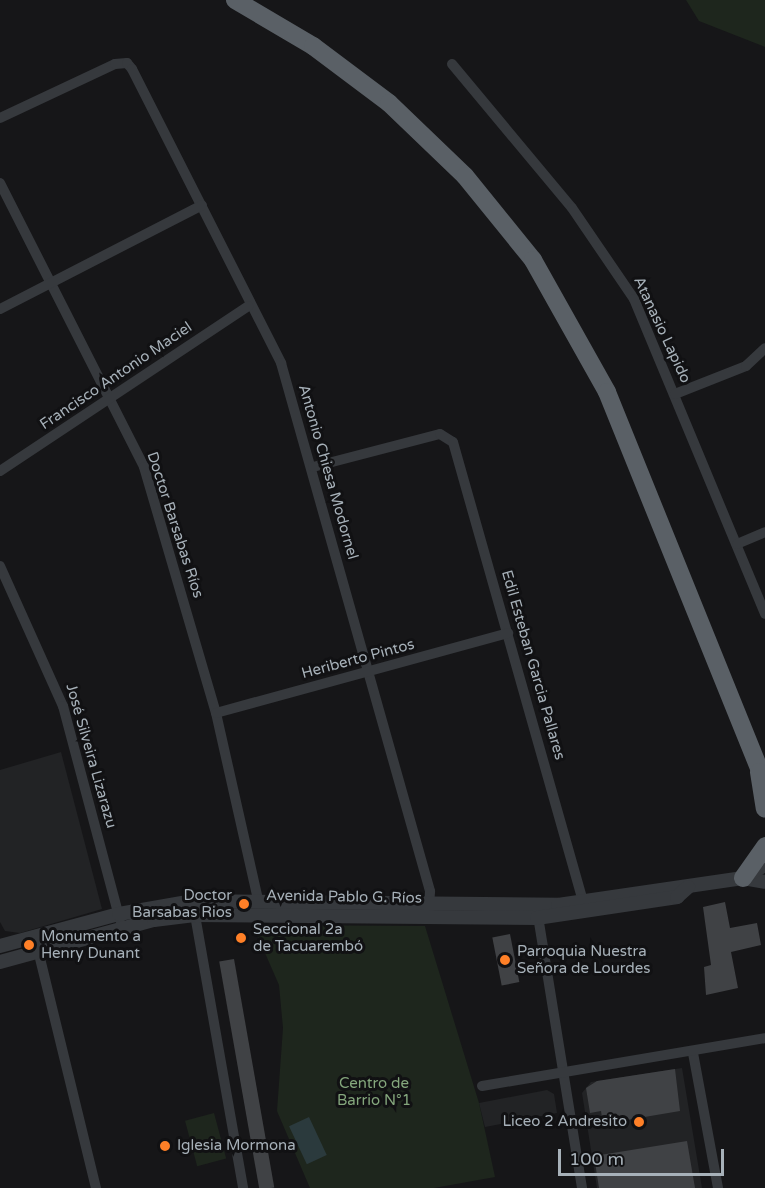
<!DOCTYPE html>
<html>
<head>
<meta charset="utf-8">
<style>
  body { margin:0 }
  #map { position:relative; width:765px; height:1188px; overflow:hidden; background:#161618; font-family:"Varela Round",sans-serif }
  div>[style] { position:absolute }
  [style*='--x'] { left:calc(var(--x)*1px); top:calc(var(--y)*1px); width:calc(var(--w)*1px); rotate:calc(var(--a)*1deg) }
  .built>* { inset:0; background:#222325 }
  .green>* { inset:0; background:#1e261d; transform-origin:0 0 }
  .water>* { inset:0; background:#2b3a3d; transform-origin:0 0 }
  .building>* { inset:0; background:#404245; transform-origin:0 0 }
  .minor>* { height:10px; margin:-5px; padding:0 5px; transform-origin:5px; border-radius:5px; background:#36393d }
  .tertiary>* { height:14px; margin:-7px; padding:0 7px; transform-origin:7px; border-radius:7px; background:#36393d }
  .trunk>* { height:18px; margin:-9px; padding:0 9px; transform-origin:9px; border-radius:9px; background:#5a6066 }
  .dots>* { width:16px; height:16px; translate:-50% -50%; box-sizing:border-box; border:3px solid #111113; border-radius:50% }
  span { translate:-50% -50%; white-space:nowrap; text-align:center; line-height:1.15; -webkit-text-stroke:6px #111113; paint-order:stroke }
  .street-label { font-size:15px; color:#a7b1b9 }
  .poi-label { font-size:15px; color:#a7b1b9 }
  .right { translate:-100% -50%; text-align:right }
  .left { translate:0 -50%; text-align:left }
  .park-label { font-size:15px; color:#84a67c }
  .scale { position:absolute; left:558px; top:1149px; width:166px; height:27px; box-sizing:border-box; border:3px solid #a7b1b9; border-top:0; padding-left:8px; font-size:18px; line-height:21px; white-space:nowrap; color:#a7b1b9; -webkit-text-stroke:4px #111113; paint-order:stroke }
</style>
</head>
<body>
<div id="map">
  <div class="built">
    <i style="clip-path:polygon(61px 752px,102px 909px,20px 933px,5px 931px,0 922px,0 770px)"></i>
    <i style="clip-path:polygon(682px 1068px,702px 1188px,597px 1188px,582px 1093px,591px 1082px)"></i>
    <i style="clip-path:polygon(547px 1090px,554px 1094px,557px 1113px,485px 1127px,479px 1103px)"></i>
  </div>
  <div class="green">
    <i style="clip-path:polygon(686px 0,765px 0,765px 47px,699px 21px)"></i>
    <i style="clip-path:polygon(258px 925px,425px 926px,479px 1103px,495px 1177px,434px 1188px,310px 1188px,277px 1111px,283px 1028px,279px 985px,258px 937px)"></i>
    <i style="left:214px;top:1113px;width:47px;height:30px;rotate:75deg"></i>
  </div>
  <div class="water">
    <i style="left:309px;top:1117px;width:42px;height:22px;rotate:65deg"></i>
  </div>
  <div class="building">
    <i style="clip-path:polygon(725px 902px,730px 928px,757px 923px,761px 945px,731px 952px,738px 988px,706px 995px,704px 967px,711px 965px,703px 907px)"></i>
    <i style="left:510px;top:934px;width:49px;height:18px;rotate:79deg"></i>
    <i style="left:234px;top:959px;width:232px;height:15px;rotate:80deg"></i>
    <i style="clip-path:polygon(675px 1069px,680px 1111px,603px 1124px,601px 1111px,590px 1113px,586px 1088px,597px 1081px)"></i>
    <i style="clip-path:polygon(687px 1141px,695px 1188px,599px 1188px,594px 1156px)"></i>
  </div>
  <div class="minor">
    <i style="--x:452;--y:64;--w:187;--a:50.2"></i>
    <i style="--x:572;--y:208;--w:110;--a:55.7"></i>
    <i style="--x:634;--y:299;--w:341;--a:67.4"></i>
    <i style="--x:0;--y:118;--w:127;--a:-25.2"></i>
    <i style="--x:115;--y:64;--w:12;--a:-5"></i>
    <i style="--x:127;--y:63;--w:8;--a:50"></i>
    <i style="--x:132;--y:69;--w:330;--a:63.1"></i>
    <i style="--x:281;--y:363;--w:549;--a:74.24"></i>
    <i style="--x:430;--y:891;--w:18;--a:93"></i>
    <i style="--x:0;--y:183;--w:318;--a:63.1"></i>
    <i style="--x:144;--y:467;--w:256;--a:73.7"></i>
    <i style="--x:216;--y:713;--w:192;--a:77.3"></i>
    <i style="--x:0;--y:309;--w:227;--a:-27.2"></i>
    <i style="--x:675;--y:394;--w:76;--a:-21.5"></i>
    <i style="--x:746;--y:366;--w:26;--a:-43"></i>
    <i style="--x:313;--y:467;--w:131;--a:-14.6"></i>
    <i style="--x:440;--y:434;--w:15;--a:32"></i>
    <i style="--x:453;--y:442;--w:477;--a:74.2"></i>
    <i style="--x:0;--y:471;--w:298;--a:-33.6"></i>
    <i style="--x:737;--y:544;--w:30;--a:-23"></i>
    <i style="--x:0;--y:566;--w:154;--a:65.8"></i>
    <i style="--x:63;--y:706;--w:221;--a:75.1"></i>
    <i style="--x:216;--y:713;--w:303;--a:-15.3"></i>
    <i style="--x:537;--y:910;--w:282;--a:80.8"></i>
    <i style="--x:195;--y:915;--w:277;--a:80"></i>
    <i style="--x:37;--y:946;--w:249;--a:76.3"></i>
    <i style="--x:693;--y:1053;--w:137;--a:79.5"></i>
    <i style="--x:482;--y:1086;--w:287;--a:-9.6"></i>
  </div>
  <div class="tertiary">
    <i style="--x:743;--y:878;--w:22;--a:10"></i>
    <i style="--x:0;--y:946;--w:123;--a:-15.1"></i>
    <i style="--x:119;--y:914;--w:74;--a:-10.1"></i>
    <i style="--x:192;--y:901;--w:366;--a:0.6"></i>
    <i style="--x:558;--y:905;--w:187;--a:-8.3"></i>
    <i style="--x:743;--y:878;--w:26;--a:-31"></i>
    <i style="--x:0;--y:962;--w:160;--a:-15.3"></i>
    <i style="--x:154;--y:920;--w:41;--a:-7"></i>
    <i style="--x:195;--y:915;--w:342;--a:0.5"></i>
    <i style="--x:537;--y:918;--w:142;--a:-8.5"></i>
    <i style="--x:677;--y:897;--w:15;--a:-42"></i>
  </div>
  <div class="trunk">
    <i style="--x:235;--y:0;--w:91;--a:30.5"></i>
    <i style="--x:313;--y:46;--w:95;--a:36.9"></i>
    <i style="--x:389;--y:103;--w:105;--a:43.8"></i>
    <i style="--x:465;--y:176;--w:108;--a:51"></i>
    <i style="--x:533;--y:260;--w:151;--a:60.7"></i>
    <i style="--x:607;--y:392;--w:422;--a:68"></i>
    <i style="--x:759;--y:772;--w:37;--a:81"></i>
    <i style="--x:743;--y:878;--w:39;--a:-55"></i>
  </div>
  <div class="dots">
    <i style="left:244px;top:904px;background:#ff8027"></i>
    <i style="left:241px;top:938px;background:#ff8027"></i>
    <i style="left:29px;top:945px;background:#ff8027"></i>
    <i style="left:505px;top:960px;background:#ff8027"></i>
    <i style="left:639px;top:1122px;background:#ff8027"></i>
    <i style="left:165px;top:1146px;background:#ff8027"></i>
  </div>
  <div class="street-label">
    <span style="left:662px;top:330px;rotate:65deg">Atanasio Lapido</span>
    <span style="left:116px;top:376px;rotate:-34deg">Francisco Antonio Maciel</span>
    <span style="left:328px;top:472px;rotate:74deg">Antonio Chiesa Modornel</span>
    <span style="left:175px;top:525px;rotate:72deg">Doctor Barsabas Ríos</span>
    <span style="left:358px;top:659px;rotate:-15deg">Heriberto Pintos</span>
    <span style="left:533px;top:665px;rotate:74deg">Edil Esteban Garcia Pallares</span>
    <span style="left:91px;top:756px;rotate:74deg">José Silveira Lizarazu</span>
    <span style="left:344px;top:897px;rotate:1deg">Avenida Pablo G. Ríos</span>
  </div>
  <div class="poi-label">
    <span class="right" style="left:232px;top:904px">Doctor<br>Barsabas Rios</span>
    <span class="left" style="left:253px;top:938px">Seccional 2a<br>de Tacuarembó</span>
    <span class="left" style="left:41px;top:945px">Monumento a<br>Henry Dunant</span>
    <span class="left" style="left:517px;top:960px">Parroquia Nuestra<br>Señora de Lourdes</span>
    <span class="right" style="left:627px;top:1122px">Liceo 2 Andresito</span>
    <span class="left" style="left:177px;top:1146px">Iglesia Mormona</span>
  </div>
  <div class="park-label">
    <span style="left:374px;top:1092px">Centro de<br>Barrio N°1</span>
  </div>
  <div class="scale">100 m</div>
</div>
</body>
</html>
